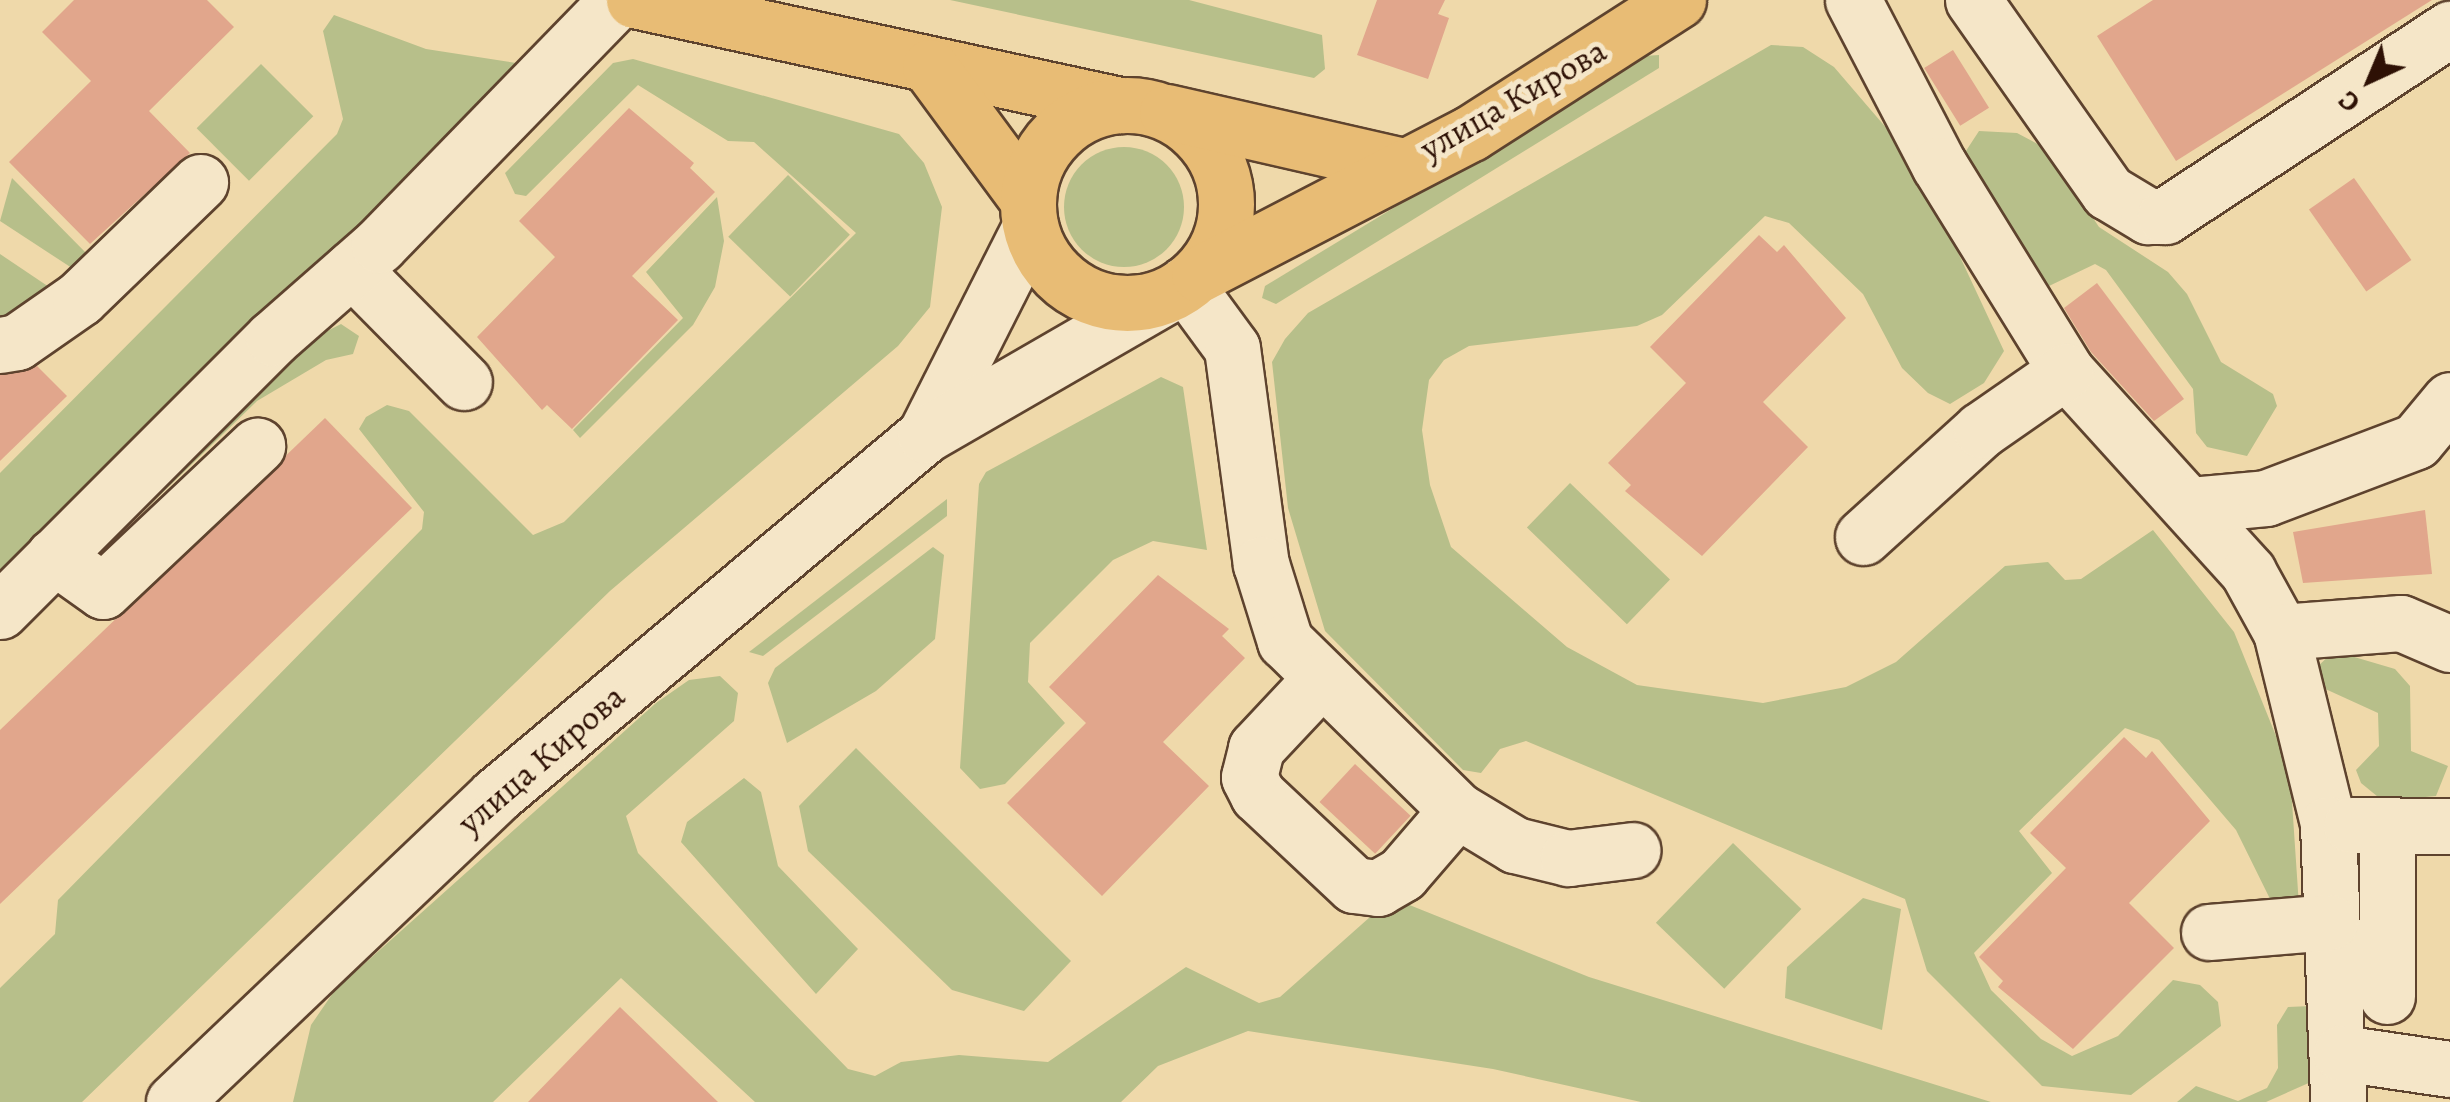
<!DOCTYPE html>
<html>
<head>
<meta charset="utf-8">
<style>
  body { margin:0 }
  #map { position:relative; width:2450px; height:1102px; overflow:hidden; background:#efd9aa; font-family:Alegreya,serif }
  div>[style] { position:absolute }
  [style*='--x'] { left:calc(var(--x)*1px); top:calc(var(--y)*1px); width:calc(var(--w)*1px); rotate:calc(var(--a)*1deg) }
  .green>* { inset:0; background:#b7bf8a; transform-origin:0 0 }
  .round { border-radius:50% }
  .building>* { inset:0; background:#e1a68c; transform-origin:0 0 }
  .roads { filter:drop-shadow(2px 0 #5e432e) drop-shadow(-2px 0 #5e432e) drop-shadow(0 2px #5e432e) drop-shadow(0 -2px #5e432e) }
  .minor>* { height:55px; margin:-27.5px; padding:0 27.5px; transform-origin:27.5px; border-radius:27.5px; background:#f5e6c8 }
  .major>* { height:55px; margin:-27.5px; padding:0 27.5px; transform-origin:27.5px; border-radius:27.5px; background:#e8bc75 }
  .major>.ring { margin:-27.5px; padding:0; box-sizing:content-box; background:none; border:55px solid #e8bc75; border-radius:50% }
  span { translate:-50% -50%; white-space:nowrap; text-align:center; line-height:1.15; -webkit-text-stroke:10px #f5e6c8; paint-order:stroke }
  .street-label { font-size:35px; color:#2e1105 }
  .north { position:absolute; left:2320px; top:30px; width:100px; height:100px; -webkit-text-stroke:8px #f5e6c8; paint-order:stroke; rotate:224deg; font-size:28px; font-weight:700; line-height:40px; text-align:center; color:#2e1105 }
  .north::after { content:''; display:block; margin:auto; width:35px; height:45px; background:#2e1105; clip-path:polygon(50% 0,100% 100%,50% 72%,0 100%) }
</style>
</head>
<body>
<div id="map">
  <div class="green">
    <i style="clip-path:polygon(950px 0,1189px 0,1322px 35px,1325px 69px,1314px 78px)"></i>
    <i style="clip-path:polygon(334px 15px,426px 49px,516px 63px,520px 71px,0 573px,0 473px,337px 134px,343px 119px,323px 31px)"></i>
    <i style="clip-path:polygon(1771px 45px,1803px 47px,1834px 67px,1894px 137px,1933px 199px,2004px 351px,1984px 383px,1950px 404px,1928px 393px,1902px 368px,1863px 294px,1789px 223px,1765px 216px,1662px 315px,1637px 326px,1469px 346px,1444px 360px,1429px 380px,1422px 430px,1430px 485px,1451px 547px,1567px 647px,1637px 685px,1763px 703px,1846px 687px,1896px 662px,2005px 566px,2048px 562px,2065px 580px,2081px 579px,2153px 530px,2234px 632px,2274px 731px,2290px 772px,2299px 906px,2274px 907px,2236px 830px,2159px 740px,2125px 728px,2019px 831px,2052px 873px,1974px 953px,1991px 990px,2041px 1039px,2072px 1056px,2118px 1036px,2173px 980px,2200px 985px,2218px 1002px,2221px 1026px,2131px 1095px,2042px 1086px,1927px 971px,1905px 899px,1526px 741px,1500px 749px,1481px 773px,1463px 770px,1325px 631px,1288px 508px,1272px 362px,1285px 339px,1308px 313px)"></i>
    <i style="clip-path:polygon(1659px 55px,1659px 68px,1276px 304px,1262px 298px,1265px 286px,1644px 56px)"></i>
    <i style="clip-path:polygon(633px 59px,899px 134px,924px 163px,942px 207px,930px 307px,898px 346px,610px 591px,82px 1102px,0 1102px,0 988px,55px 934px,58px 900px,422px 529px,424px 512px,359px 429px,366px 417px,387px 405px,409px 411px,533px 535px,564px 522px,856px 233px,754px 142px,728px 141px,638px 85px,526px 196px,515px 194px,505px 173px,613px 63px)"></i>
    <i style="left:261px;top:64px;width:74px;height:91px;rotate:45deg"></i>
    <i style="clip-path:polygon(1979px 131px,2017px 133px,2047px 149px,2099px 227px,2168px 272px,2187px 294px,2221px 362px,2273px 394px,2277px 406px,2247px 456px,2207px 447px,2196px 433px,2193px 389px,2106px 270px,2095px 264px,2049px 286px,1962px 157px)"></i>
    <i class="round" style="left:1064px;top:147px;width:120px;height:120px"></i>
    <i style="left:788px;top:175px;width:86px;height:86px;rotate:44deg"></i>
    <i style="clip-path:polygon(12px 178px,91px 258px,78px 272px,0 221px)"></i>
    <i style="clip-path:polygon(717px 197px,724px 241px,715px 287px,693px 325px,580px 438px,573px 430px,683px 318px,646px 272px)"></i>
    <i style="clip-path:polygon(0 254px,55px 291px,0 330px)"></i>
    <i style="clip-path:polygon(341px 324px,359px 336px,353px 354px,326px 360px,257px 401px,88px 565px,74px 547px,292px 349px)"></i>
    <i style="clip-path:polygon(1161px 377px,1183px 387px,1207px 550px,1153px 541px,1113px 560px,1030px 643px,1028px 682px,1065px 723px,1005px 784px,980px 789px,960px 768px,979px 484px,986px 472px)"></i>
    <i style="left:1570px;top:483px;width:139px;height:62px;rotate:44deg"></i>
    <i style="clip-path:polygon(947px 499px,947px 516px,763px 656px,749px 652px)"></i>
    <i style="clip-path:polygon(933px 547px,944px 555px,935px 639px,876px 691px,787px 743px,768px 683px,775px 668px)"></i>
    <i style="clip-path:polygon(2334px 651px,2395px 669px,2410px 686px,2411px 751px,2448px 766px,2436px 796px,2383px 801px,2361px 783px,2356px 770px,2379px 746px,2378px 713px,2321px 687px,2316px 668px)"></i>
    <i style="clip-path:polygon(720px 676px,738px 693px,734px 721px,626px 816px,638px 853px,848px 1069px,875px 1076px,901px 1062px,959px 1055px,1048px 1062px,1186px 967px,1259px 1003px,1280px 997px,1379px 909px,1402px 902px,1589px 977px,1991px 1102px,1641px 1102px,1493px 1069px,1248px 1031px,1158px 1066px,1121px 1102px,755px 1102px,621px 978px,493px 1102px,293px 1102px,311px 1025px,335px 990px,656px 703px,689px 680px)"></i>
    <i style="clip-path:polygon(856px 748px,1071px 961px,1024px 1011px,952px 990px,808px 851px,799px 806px)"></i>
    <i style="clip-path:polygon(744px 778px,761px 792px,778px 866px,858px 949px,816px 994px,681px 842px,687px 822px)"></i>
    <i style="left:1733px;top:843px;width:95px;height:111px;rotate:44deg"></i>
    <i style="clip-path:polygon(1863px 898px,1901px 909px,1882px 1030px,1785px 998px,1787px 967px)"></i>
    <i style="clip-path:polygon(2311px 1006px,2320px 1078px,2266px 1102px,2177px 1102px,2196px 1086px,2238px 1101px,2267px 1088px,2278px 1068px,2277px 1025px,2288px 1007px)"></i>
  </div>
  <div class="building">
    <i style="clip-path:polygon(74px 0,207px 0,234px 27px,149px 111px,190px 153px,90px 244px,9px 162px,91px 81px,42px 32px)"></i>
    <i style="clip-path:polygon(1377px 0,1445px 0,1438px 14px,1449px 18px,1428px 79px,1357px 55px)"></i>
    <i style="clip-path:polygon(2153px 0,2432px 0,2176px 161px,2097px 36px)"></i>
    <i style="left:1953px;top:50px;width:68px;height:34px;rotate:58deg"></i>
    <i style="clip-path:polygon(629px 108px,694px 163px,690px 168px,715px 192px,632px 276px,678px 320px,572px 429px,547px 405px,542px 410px,477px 337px,555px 257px,519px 221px)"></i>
    <i style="left:2354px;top:178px;width:100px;height:55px;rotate:55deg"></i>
    <i style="clip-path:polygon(1759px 235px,1777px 252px,1784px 245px,1846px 318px,1763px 402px,1808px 447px,1702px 556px,1625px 491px,1631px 485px,1608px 463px,1686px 383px,1650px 347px)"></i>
    <i style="clip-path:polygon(2097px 283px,2184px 399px,2154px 421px,2091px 352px,2064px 308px)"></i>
    <i style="clip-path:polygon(37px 366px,67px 396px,0 461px,0 375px)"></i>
    <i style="clip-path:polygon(325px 418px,412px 508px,0 904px,0 730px)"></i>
    <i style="clip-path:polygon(2425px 510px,2432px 574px,2303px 583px,2293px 532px)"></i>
    <i style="clip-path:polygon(1158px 575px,1229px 629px,1222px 636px,1245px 658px,1163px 742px,1209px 786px,1102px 896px,1007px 803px,1086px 723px,1049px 687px)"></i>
    <i style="clip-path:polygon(2124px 737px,2146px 758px,2152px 751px,2210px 821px,2129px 903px,2174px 948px,2073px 1049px,1998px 987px,2003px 981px,1979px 957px,2066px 868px,2030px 833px)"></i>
    <i style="left:1355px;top:764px;width:76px;height:52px;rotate:43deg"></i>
    <i style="clip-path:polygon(620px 1007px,718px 1102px,528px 1102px)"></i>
  </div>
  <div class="roads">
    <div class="minor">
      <i style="--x:1853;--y:0;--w:186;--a:62.5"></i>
      <i style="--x:1939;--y:165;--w:242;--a:58.3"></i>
      <i style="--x:2066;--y:371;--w:271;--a:47.8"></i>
      <i style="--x:2248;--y:572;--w:68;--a:61.2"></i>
      <i style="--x:2281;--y:632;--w:198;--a:76.2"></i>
      <i style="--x:2328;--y:824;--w:278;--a:87.9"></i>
      <i style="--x:1973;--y:0;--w:235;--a:54.9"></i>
      <i style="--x:2108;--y:192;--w:47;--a:31"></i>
      <i style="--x:2148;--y:216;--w:17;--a:0"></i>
      <i style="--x:2165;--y:216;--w:341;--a:-33.3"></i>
      <i style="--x:352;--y:269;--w:159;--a:45.3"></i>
      <i style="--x:1185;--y:284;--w:79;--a:53.7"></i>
      <i style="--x:1232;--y:348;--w:218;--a:82.4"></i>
      <i style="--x:1261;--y:564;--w:81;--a:72.7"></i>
      <i style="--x:1285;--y:641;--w:241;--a:44.5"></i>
      <i style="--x:1457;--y:810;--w:84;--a:130.7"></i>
      <i style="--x:1402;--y:874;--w:28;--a:150"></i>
      <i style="--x:1378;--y:888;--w:24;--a:-173"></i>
      <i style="--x:1354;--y:885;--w:132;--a:-136.8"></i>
      <i style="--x:1258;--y:795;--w:20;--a:-117"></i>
      <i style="--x:1249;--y:777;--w:30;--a:-76"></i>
      <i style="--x:1256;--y:748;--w:92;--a:-46.8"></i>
      <i style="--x:0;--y:345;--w:17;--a:-10"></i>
      <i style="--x:17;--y:342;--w:77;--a:-34.9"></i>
      <i style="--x:80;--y:298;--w:167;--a:-44"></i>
      <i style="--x:925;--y:435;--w:233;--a:-63.2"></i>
      <i style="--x:2191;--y:505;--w:75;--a:-5.3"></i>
      <i style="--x:2266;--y:498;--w:160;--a:-20.8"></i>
      <i style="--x:2416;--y:441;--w:53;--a:-50.3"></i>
      <i style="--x:1863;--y:537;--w:159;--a:-42.2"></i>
      <i style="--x:1981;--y:430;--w:103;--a:-34.8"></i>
      <i style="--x:54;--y:556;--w:60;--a:35.5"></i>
      <i style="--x:103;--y:591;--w:212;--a:-43.3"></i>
      <i style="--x:0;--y:611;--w:386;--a:-45"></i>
      <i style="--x:273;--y:338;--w:141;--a:-41.3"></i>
      <i style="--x:379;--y:245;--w:342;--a:-45.8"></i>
      <i style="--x:2281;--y:632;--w:120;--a:-4.3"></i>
      <i style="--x:2401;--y:623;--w:53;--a:23.2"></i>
      <i style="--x:1457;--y:810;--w:68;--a:31.1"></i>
      <i style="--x:1515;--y:845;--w:55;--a:13.8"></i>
      <i style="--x:1568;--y:858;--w:65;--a:-7"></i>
      <i style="--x:2351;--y:825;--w:99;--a:0.6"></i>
      <i style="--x:2387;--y:827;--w:169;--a:90"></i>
      <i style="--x:2209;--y:932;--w:121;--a:-4.7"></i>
      <i style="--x:2341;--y:1053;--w:110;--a:8.4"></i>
      <i style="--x:174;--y:1102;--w:443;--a:-43.6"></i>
      <i style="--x:495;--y:796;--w:561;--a:-40.01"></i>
      <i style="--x:925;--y:435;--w:278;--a:-30"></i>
    </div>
    <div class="major">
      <i style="--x:634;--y:0;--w:497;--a:12.2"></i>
      <i style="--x:930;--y:67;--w:165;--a:53.6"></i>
      <i class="ring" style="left:1028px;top:105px;width:143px;height:143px"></i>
      <i style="--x:1167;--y:112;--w:237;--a:12.9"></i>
      <i style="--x:1199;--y:274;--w:306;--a:-27.4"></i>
      <i style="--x:1471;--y:133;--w:246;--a:-32.7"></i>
    </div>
  </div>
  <div class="street-label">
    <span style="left:1513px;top:99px;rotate:-30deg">улица Кирова</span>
    <span style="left:541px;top:759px;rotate:-41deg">улица Кирова</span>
  </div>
  <div class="north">С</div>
</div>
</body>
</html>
